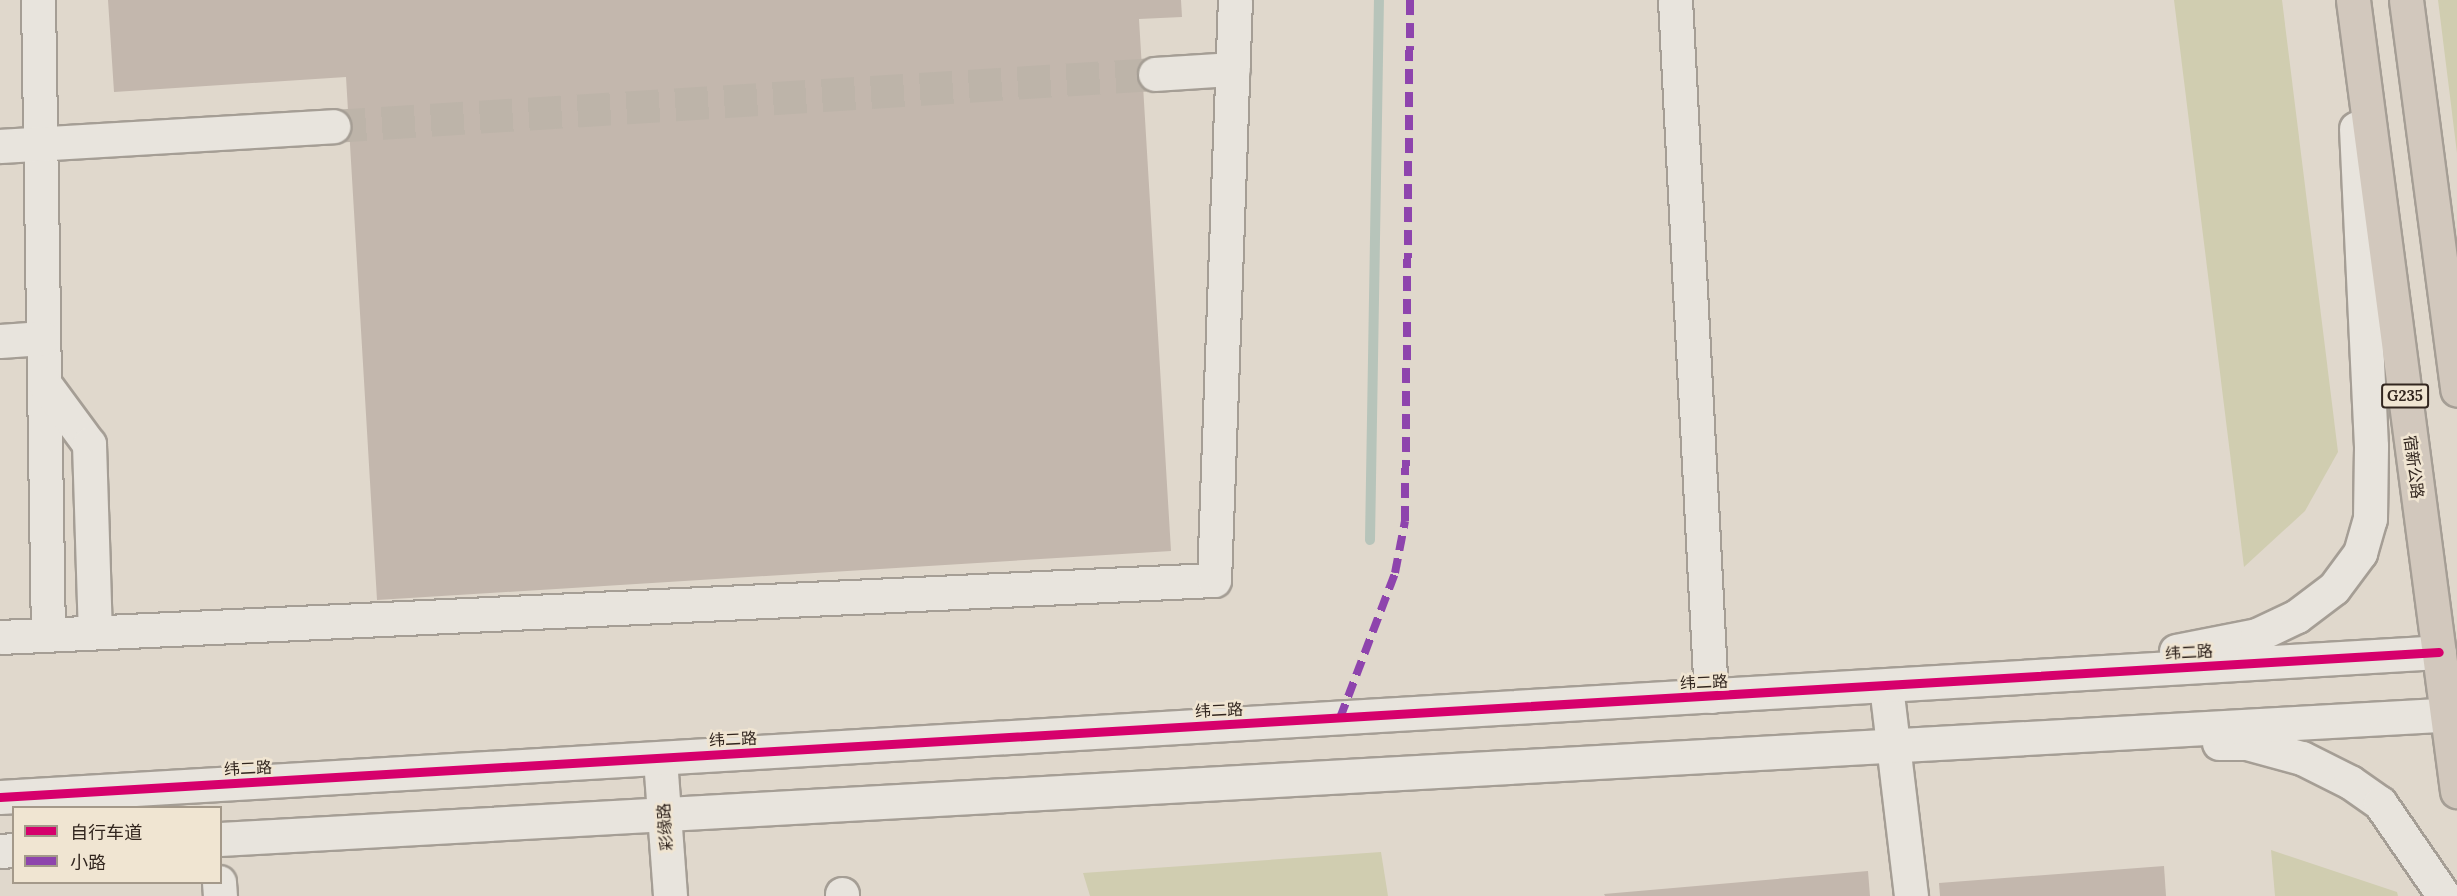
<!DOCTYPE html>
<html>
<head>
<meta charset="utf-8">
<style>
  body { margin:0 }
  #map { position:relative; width:2457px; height:896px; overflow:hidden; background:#e0d8cc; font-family:Lora,"Noto Sans SC",serif }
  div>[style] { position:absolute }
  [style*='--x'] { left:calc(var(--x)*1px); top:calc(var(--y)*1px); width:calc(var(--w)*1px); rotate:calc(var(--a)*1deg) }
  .green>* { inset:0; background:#d0cdb0 }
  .stream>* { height:10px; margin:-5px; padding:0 5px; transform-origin:5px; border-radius:5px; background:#b7c4ba }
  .building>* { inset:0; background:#c3b7ad }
  .minor-tunnel>* { height:33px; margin-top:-16.5px; transform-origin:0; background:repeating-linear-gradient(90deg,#bdb4a9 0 33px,transparent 0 49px) }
  .roads { filter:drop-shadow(2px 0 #a59e95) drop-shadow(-2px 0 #a59e95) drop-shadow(0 2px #a59e95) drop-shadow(0 -2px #a59e95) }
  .minor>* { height:33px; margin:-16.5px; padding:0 16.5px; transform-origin:16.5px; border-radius:16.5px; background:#e8e4dd }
  .highway>* { height:33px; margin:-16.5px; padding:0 16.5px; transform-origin:16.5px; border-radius:16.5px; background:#d2c8bd }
  .quiet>* { height:8px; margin-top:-4px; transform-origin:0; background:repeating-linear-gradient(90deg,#8e44ad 0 15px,transparent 0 23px) }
  .cycleway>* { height:9px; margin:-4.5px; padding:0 4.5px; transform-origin:4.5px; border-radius:4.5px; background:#d6006c }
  span { translate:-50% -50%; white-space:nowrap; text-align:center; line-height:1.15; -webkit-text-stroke:5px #f0e5d2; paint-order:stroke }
  .shield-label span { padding:2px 4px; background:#f0e5d2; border:2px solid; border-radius:4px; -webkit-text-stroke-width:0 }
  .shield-label { font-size:15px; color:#32261f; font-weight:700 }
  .street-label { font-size:16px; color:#32261f }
  .legend { position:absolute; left:12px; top:806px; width:210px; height:78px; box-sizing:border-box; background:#f0e5d2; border:2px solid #a4998a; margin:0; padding:8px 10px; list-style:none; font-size:18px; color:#32261f }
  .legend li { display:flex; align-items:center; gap:12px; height:30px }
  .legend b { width:30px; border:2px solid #a4998a }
</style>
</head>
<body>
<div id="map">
  <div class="green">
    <i style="clip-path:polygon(2174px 0,2282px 0,2338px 452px,2305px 511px,2244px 567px)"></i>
    <i style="clip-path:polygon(2438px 0,2457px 0,2457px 153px)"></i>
    <i style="clip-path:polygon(2271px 850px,2397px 892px,2398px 896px,2275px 896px)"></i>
    <i style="clip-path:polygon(1381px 852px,1388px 896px,1090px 896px,1083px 873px)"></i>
  </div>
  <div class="stream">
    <i style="--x:1370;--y:540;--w:540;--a:-89.05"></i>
  </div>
  <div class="building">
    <i style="clip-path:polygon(108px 0,1181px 0,1182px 17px,1139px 19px,1171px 551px,377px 600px,346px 77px,114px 92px)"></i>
    <i style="clip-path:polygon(2164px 866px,2166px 896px,1940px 896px,1939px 883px)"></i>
    <i style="clip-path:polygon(1868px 871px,1870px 896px,1605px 896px,1604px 894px)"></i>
  </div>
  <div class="minor-tunnel">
    <i style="--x:333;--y:126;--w:824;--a:-3.62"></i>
  </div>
  <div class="roads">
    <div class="minor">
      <i style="--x:38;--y:0;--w:634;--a:89.1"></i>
      <i style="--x:1675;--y:0;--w:697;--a:87.04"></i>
      <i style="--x:1155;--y:74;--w:78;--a:-3.7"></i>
      <i style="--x:0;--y:146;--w:334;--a:-3.4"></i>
      <i style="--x:0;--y:341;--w:43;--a:-4"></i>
      <i style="--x:44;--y:383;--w:76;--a:53.6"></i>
      <i style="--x:89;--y:444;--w:188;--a:88.2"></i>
      <i style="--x:0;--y:637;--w:1215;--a:-2.69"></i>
      <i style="--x:1214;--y:580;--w:580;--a:-87.93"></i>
      <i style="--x:2176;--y:651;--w:83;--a:-11.2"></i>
      <i style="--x:2257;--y:635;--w:44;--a:-25.4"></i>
      <i style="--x:2297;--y:616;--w:46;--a:-37.1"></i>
      <i style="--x:2334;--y:588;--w:44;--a:-53.4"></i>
      <i style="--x:2360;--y:553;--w:35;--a:-74"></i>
      <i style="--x:2370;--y:519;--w:73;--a:-89.2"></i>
      <i style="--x:2371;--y:446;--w:318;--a:-92.7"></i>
      <i style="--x:1886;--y:686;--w:211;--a:83.2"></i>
      <i style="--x:2219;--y:743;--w:28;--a:0"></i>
      <i style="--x:2247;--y:743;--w:57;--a:15.3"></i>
      <i style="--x:2302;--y:758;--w:54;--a:26.6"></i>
      <i style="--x:2350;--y:782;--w:37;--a:35"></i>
      <i style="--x:2380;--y:803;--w:113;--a:55.5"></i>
      <i style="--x:660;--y:759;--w:137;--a:85.8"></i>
      <i style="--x:0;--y:797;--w:2443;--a:-3.4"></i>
      <i style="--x:220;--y:839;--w:2240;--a:-3.2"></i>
      <i style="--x:0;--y:851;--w:14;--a:-4"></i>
      <i style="--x:219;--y:882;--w:14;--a:86"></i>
      <i style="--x:842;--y:894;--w:2;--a:90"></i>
    </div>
    <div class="highway">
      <i style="--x:2353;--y:0;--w:798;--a:82.51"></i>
      <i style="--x:2406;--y:0;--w:393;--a:82.5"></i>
    </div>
  </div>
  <div class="quiet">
    <i style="--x:1340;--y:718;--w:155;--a:-69.2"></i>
    <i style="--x:1395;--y:573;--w:53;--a:-79.1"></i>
    <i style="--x:1405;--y:521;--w:521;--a:-89.45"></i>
  </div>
  <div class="cycleway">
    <i style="--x:0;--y:797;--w:2443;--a:-3.4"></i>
  </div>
  <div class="shield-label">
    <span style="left:2405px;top:396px">G235</span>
  </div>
  <div class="street-label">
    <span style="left:2414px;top:467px;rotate:83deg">宿新公路</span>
    <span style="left:2189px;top:652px;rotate:-3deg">纬二路</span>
    <span style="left:1704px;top:682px;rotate:-3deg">纬二路</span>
    <span style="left:1219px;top:710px;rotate:-3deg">纬二路</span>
    <span style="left:733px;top:739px;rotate:-3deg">纬二路</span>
    <span style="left:248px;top:768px;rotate:-3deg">纬二路</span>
    <span style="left:665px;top:827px;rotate:-94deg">彩缘路</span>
  </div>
  <ul class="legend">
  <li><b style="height:8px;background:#d6006c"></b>自行车道</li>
  <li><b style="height:8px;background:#8e44ad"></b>小路</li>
  </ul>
</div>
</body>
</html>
